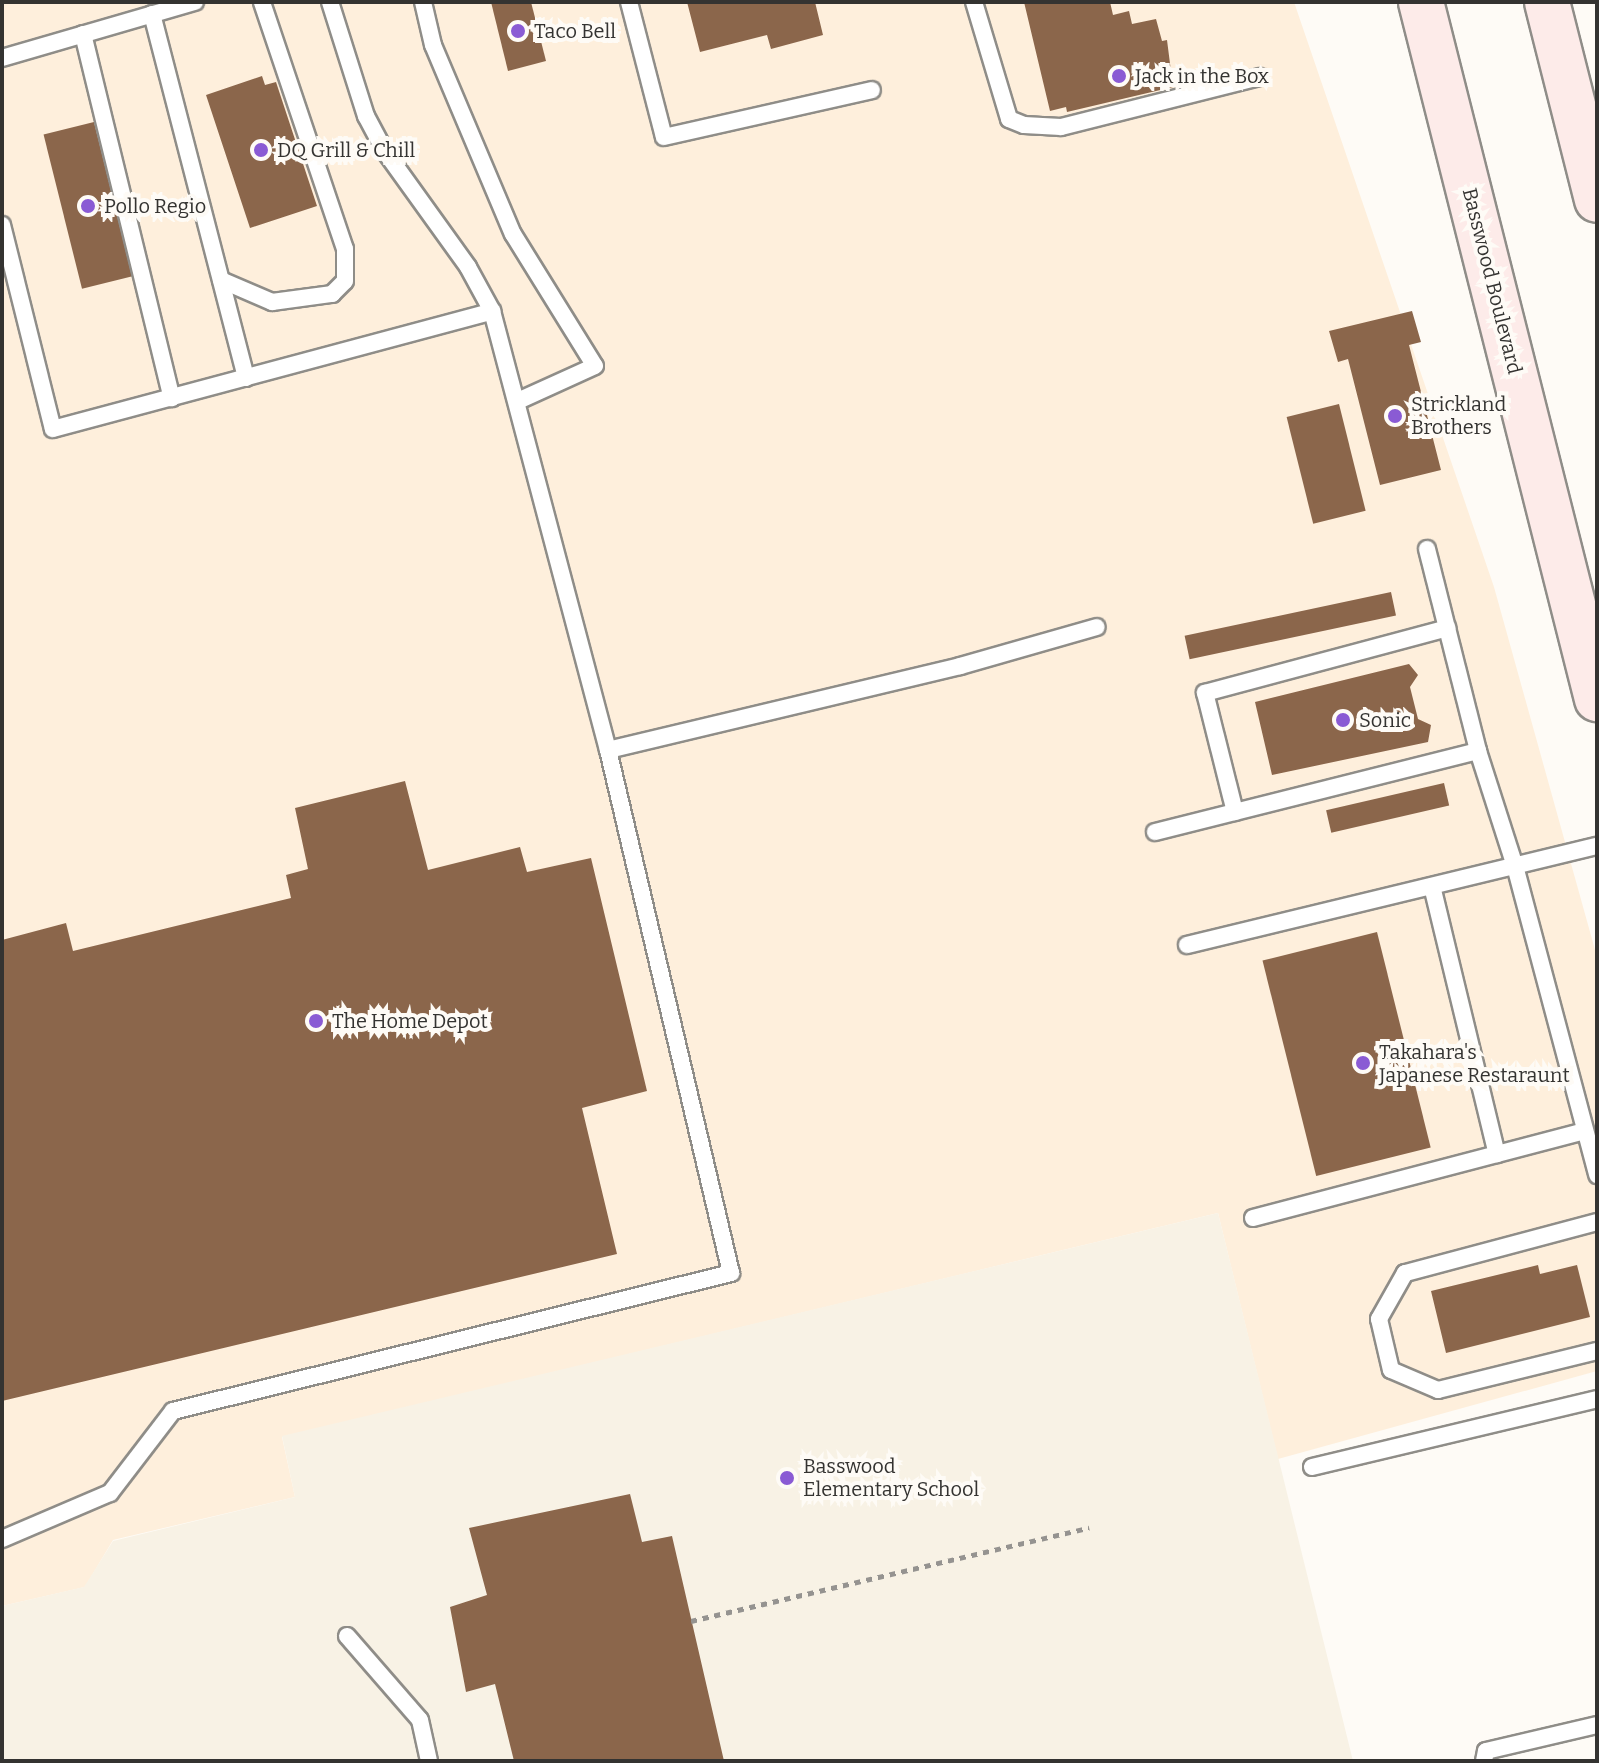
<!DOCTYPE html>
<html>
<head>
<meta charset="utf-8">
<style>
  body { margin:0 }
  #map { position:relative; width:1599px; height:1763px; overflow:hidden; background:#fefbf6; font-family:Bitter,serif }
  div>[style] { position:absolute }
  [style*='--x'] { left:calc(var(--x)*1px); top:calc(var(--y)*1px); width:calc(var(--w)*1px); rotate:calc(var(--a)*1deg) }
  .commercial>* { inset:0; background:#feefdc }
  .built>* { inset:0; background:#f8f2e5 }
  .building>* { inset:0; background:#8b664b; transform-origin:0 0 }
  .path>* { height:5px; margin-top:-2.5px; transform-origin:0; background:repeating-linear-gradient(90deg,#959390 0 6px,transparent 0 12px) }
  .roads { filter:drop-shadow(2px 0 #8f8d88) drop-shadow(-2px 0 #8f8d88) drop-shadow(0 2px #8f8d88) drop-shadow(0 -2px #8f8d88) }
  .lane>* { height:16px; margin:-8px; padding:0 8px; transform-origin:8px; border-radius:8px; background:#fff }
  .secondary>* { height:44px; margin:-22px; padding:0 22px; transform-origin:22px; border-radius:22px; background:#fdebe9 }
  .dots>* { width:22px; height:22px; translate:-50% -50%; box-sizing:border-box; border:4px solid #fefbf6; border-radius:50% }
  span { translate:-50% -50%; white-space:nowrap; text-align:center; line-height:1.15; -webkit-text-stroke:8px #fefbf6; paint-order:stroke }
  .poi-label { font-size:20px; color:#343331 }
  .left { translate:0 -50%; text-align:left }
  .street-label { font-size:20px; color:#343331 }
  .frame { position:absolute; inset:0; border:4px solid #343331; pointer-events:none }
</style>
</head>
<body>
<div id="map">
  <div class="commercial">
    <i style="clip-path:polygon(2px 2px,1294px 2px,1494px 587px,1597px 957px,1597px 1371px,1278px 1459px,1218px 1213px,282px 1437px,295px 1497px,113px 1540px,85px 1587px,2px 1606px)"></i>
  </div>
  <div class="built">
    <i style="clip-path:polygon(1218px 1213px,1353px 1761px,2px 1761px,2px 1606px,84px 1587px,113px 1541px,295px 1497px,282px 1436px)"></i>
  </div>
  <div class="building">
    <i style="clip-path:polygon(491px 2px,531px 2px,546px 61px,508px 71px)"></i>
    <i style="clip-path:polygon(687px 2px,815px 2px,823px 35px,771px 49px,767px 35px,700px 52px)"></i>
    <i style="clip-path:polygon(1024px 2px,1110px 2px,1113px 15px,1129px 11px,1132px 24px,1156px 19px,1162px 41px,1167px 40px,1173px 87px,1067px 112px,1066px 107px,1050px 111px)"></i>
    <i style="clip-path:polygon(262px 76px,265px 85px,276px 82px,317px 206px,250px 228px,206px 95px)"></i>
    <i style="left:94px;top:122px;width:159px;height:52px;rotate:76deg"></i>
    <i style="clip-path:polygon(1412px 311px,1421px 342px,1409px 345px,1441px 470px,1380px 485px,1348px 359px,1338px 362px,1329px 331px)"></i>
    <i style="left:1339px;top:404px;width:110px;height:54px;rotate:76deg"></i>
    <i style="left:1391px;top:592px;width:24px;height:211px;rotate:78deg"></i>
    <i style="clip-path:polygon(1409px 664px,1418px 675px,1410px 687px,1418px 719px,1431px 725px,1428px 742px,1272px 775px,1255px 702px)"></i>
    <i style="clip-path:polygon(405px 781px,428px 870px,520px 847px,527px 872px,591px 858px,647px 1091px,582px 1108px,617px 1254px,2px 1401px,2px 940px,66px 923px,73px 951px,291px 898px,286px 875px,308px 869px,295px 808px)"></i>
    <i style="left:1444px;top:783px;width:23px;height:121px;rotate:77deg"></i>
    <i style="left:1377px;top:932px;width:222px;height:118px;rotate:76deg"></i>
    <i style="clip-path:polygon(1538px 1265px,1540px 1274px,1577px 1265px,1590px 1317px,1446px 1353px,1431px 1291px)"></i>
    <i style="clip-path:polygon(630px 1494px,642px 1542px,672px 1536px,724px 1761px,514px 1761px,495px 1684px,466px 1692px,450px 1607px,487px 1595px,469px 1528px)"></i>
  </div>
  <div class="path">
    <i style="--x:691;--y:1621;--w:409;--a:-13.2"></i>
  </div>
  <div class="roads">
    <div class="lane">
      <i style="--x:330;--y:2;--w:120;--a:72.5"></i>
      <i style="--x:366;--y:116;--w:38;--a:62"></i>
      <i style="--x:384;--y:150;--w:144;--a:54.3"></i>
      <i style="--x:468;--y:267;--w:50;--a:61.4"></i>
      <i style="--x:492;--y:311;--w:454;--a:75.2"></i>
      <i style="--x:608;--y:750;--w:362;--a:-13.4"></i>
      <i style="--x:960;--y:666;--w:142;--a:-15.9"></i>
      <i style="--x:423;--y:2;--w:44;--a:76.9"></i>
      <i style="--x:433;--y:45;--w:205;--a:67.1"></i>
      <i style="--x:513;--y:234;--w:155;--a:58.2"></i>
      <i style="--x:595;--y:366;--w:85;--a:155.6"></i>
      <i style="--x:629;--y:2;--w:139;--a:75.5"></i>
      <i style="--x:664;--y:137;--w:213;--a:-12.7"></i>
      <i style="--x:974;--y:2;--w:122;--a:73.3"></i>
      <i style="--x:1009;--y:119;--w:16;--a:22"></i>
      <i style="--x:1024;--y:125;--w:37;--a:3"></i>
      <i style="--x:1061;--y:127;--w:205;--a:-14.1"></i>
      <i style="--x:152;--y:14;--w:376;--a:75.5"></i>
      <i style="--x:83;--y:34;--w:375;--a:76.3"></i>
      <i style="--x:2;--y:58;--w:201;--a:-16.2"></i>
      <i style="--x:2;--y:225;--w:210;--a:76"></i>
      <i style="--x:53;--y:429;--w:455;--a:-15"></i>
      <i style="--x:221;--y:280;--w:56;--a:23.3"></i>
      <i style="--x:272;--y:302;--w:61;--a:-7.6"></i>
      <i style="--x:332;--y:294;--w:18;--a:-45"></i>
      <i style="--x:345;--y:281;--w:32;--a:-90"></i>
      <i style="--x:345;--y:249;--w:261;--a:-108.6"></i>
      <i style="--x:1427;--y:549;--w:208;--a:75.8"></i>
      <i style="--x:1478;--y:751;--w:121;--a:72.2"></i>
      <i style="--x:1515;--y:866;--w:320;--a:75.1"></i>
      <i style="--x:1235;--y:812;--w:123;--a:-104.1"></i>
      <i style="--x:1205;--y:693;--w:251;--a:-15"></i>
      <i style="--x:1155;--y:832;--w:333;--a:-14.1"></i>
      <i style="--x:1432;--y:886;--w:276;--a:76.4"></i>
      <i style="--x:1187;--y:945;--w:422;--a:-13.6"></i>
      <i style="--x:1253;--y:1218;--w:343;--a:-14.7"></i>
      <i style="--x:1597;--y:1222;--w:199;--a:165.1"></i>
      <i style="--x:1405;--y:1273;--w:53;--a:119.5"></i>
      <i style="--x:1379;--y:1319;--w:52;--a:76.8"></i>
      <i style="--x:1391;--y:1370;--w:51;--a:23.1"></i>
      <i style="--x:1438;--y:1390;--w:164;--a:-13.8"></i>
      <i style="--x:1312;--y:1467;--w:293;--a:-13.4"></i>
      <i style="--x:2;--y:1539;--w:117;--a:-23.1"></i>
      <i style="--x:110;--y:1493;--w:103;--a:-52.5"></i>
      <i style="--x:173;--y:1411;--w:575;--a:-13.89"></i>
      <i style="--x:731;--y:1273;--w:537;--a:-103.23"></i>
      <i style="--x:347;--y:1636;--w:111;--a:49"></i>
      <i style="--x:420;--y:1720;--w:42;--a:77.6"></i>
      <i style="--x:1484;--y:1761;--w:10;--a:-79"></i>
      <i style="--x:1486;--y:1751;--w:114;--a:-13.2"></i>
    </div>
    <div class="secondary">
      <i style="--x:1421;--y:2;--w:719;--a:75.83"></i>
      <i style="--x:1547;--y:2;--w:204;--a:75.8"></i>
    </div>
  </div>
  <div class="dots">
    <i style="left:518px;top:31px;background:#8a5bd4"></i>
    <i style="left:1119px;top:76px;background:#8a5bd4"></i>
    <i style="left:261px;top:150px;background:#8a5bd4"></i>
    <i style="left:88px;top:206px;background:#8a5bd4"></i>
    <i style="left:1395px;top:416px;background:#8a5bd4"></i>
    <i style="left:1343px;top:720px;background:#8a5bd4"></i>
    <i style="left:316px;top:1021px;background:#8a5bd4"></i>
    <i style="left:1363px;top:1063px;background:#8a5bd4"></i>
    <i style="left:787px;top:1478px;background:#8a5bd4"></i>
  </div>
  <div class="poi-label">
    <span class="left" style="left:534px;top:31px">Taco Bell</span>
    <span class="left" style="left:1135px;top:76px">Jack in the Box</span>
    <span class="left" style="left:277px;top:150px">DQ Grill &amp; Chill</span>
    <span class="left" style="left:104px;top:206px">Pollo Regio</span>
    <span class="left" style="left:1411px;top:416px">Strickland<br>Brothers</span>
    <span class="left" style="left:1359px;top:720px">Sonic</span>
    <span class="left" style="left:332px;top:1021px">The Home Depot</span>
    <span class="left" style="left:1379px;top:1064px">Takahara's<br>Japanese Restaraunt</span>
    <span class="left" style="left:803px;top:1478px">Basswood<br>Elementary School</span>
  </div>
  <div class="street-label">
    <span style="left:1492px;top:281px;rotate:76deg">Basswood Boulevard</span>
  </div>
  <div class="frame"></div>
</div>
</body>
</html>
